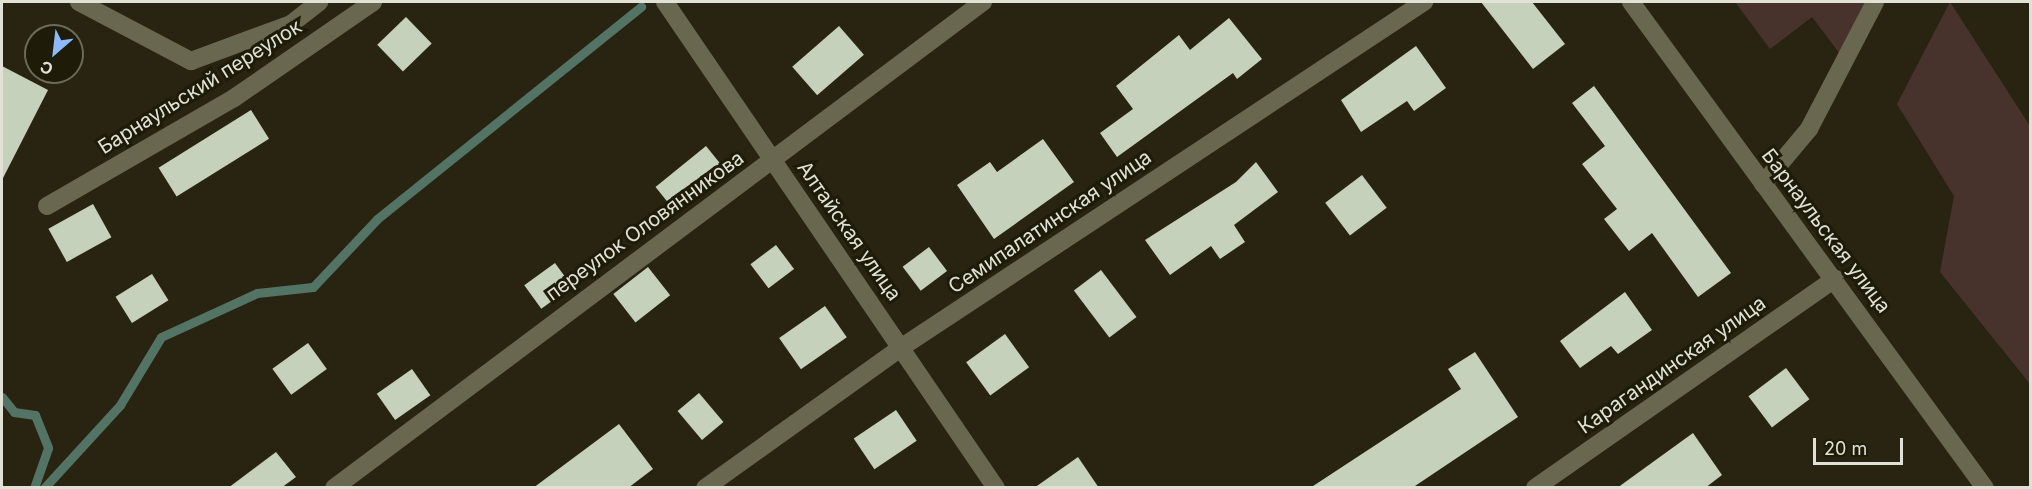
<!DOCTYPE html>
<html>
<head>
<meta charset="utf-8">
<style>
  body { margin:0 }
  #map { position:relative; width:2032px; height:489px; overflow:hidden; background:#282411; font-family:Inter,sans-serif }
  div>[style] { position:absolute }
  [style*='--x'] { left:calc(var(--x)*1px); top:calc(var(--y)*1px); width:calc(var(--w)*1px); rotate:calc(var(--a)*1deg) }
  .green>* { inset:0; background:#48322c }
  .stream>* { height:9px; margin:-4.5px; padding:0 4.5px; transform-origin:4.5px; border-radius:4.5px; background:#537464 }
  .building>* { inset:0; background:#c5d1bb; transform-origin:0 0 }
  .minor>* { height:18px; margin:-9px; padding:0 9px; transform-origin:9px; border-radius:9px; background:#6a6751 }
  span { translate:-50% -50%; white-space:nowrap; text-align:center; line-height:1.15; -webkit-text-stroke:6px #1e1b08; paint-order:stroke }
  .street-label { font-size:20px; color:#e2e1d5 }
  .frame { position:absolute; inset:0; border:3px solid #e2e1d5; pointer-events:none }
  .north { position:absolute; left:24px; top:24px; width:60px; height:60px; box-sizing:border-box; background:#1e1b08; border:2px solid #6c6a5a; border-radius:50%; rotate:208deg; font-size:16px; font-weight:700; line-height:24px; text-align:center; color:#e2e1d5 }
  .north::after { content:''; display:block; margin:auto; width:21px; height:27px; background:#8eb9fc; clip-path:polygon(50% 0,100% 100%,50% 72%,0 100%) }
  .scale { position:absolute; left:1813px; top:438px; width:90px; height:27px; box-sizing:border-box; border:3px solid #e2e1d5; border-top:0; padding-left:8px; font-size:18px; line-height:21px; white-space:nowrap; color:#e2e1d5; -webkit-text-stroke:4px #1e1b08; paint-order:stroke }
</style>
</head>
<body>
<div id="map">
  <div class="green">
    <i style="clip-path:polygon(1735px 2px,1865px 2px,1840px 54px,1812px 17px,1770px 49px)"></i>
    <i style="clip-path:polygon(1950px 2px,2030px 126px,2030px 384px,1940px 272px,1954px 196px,1897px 104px)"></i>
  </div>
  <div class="stream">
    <i style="--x:2;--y:397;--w:19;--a:51"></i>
    <i style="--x:14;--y:412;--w:21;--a:8"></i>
    <i style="--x:35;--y:415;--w:35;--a:68"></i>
    <i style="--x:48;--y:448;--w:42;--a:109.3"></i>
    <i style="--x:44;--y:488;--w:113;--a:-47.5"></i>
    <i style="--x:120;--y:405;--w:79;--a:-58.9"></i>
    <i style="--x:161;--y:337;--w:106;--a:-24.6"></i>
    <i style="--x:257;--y:293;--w:56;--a:-6.1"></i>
    <i style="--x:313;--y:287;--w:93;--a:-46.7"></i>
    <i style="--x:377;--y:219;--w:339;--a:-38.8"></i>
  </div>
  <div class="building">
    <i style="clip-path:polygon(1481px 2px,1532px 2px,1565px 44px,1533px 69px)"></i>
    <i style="left:406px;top:17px;width:37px;height:40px;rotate:46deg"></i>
    <i style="clip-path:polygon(1229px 18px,1262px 59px,1237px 79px,1233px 73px,1117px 157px,1100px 133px,1133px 109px,1116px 86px,1179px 35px,1190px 50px)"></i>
    <i style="left:839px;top:26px;width:38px;height:62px;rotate:49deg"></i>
    <i style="clip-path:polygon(1416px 46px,1446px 88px,1414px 111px,1407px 101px,1361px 132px,1341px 100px)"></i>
    <i style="clip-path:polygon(2px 66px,48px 90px,2px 180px)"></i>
    <i style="clip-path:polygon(1594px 86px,1731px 273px,1698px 297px,1652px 233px,1629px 251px,1604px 219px,1617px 209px,1582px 164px,1605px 146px,1572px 103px)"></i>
    <i style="left:251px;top:110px;width:34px;height:109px;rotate:58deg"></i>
    <i style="clip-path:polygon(1043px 139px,1074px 182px,994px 239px,957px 185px,990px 162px,997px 172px)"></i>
    <i style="left:706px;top:146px;width:28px;height:65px;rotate:51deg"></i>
    <i style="clip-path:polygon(1256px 162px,1278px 192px,1234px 225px,1245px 242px,1220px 259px,1211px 246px,1170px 275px,1145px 240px,1236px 182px)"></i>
    <i style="left:1362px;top:175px;width:41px;height:46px;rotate:53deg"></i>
    <i style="left:93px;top:204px;width:38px;height:51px;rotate:61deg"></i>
    <i style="left:776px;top:245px;width:30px;height:32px;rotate:53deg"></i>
    <i style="left:929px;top:247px;width:30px;height:33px;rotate:53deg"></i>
    <i style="left:555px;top:263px;width:29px;height:38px;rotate:54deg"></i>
    <i style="left:648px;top:267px;width:36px;height:44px;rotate:52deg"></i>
    <i style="left:1101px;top:270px;width:59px;height:34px;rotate:53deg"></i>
    <i style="left:152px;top:274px;width:31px;height:43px;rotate:58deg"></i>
    <i style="clip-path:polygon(1625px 292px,1652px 330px,1618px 354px,1611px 346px,1580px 368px,1560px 341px)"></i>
    <i style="left:825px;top:306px;width:38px;height:56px;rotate:55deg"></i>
    <i style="left:1005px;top:334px;width:41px;height:48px;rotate:54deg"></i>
    <i style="left:308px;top:343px;width:32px;height:44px;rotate:54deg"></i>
    <i style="clip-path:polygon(1475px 352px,1518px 417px,1412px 488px,1310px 488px,1461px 389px,1448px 369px)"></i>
    <i style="left:1786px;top:368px;width:39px;height:47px;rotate:53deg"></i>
    <i style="left:412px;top:369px;width:32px;height:43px;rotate:55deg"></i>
    <i style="left:699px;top:393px;width:38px;height:28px;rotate:50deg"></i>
    <i style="left:896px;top:410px;width:37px;height:51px;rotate:56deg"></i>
    <i style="clip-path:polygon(619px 424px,653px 469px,628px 488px,533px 488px)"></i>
    <i style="clip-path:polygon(1693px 433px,1722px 475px,1705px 488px,1617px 488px)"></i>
    <i style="clip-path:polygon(276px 452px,296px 477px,281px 488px,228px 488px)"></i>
    <i style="clip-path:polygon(1078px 457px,1099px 488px,1034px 488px)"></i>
  </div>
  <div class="minor">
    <i style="--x:79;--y:2;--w:127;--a:27.8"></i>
    <i style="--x:191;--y:61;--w:107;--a:-20.3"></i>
    <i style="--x:291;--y:24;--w:36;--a:-38"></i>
    <i style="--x:665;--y:2;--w:588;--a:55.74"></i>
    <i style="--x:1631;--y:2;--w:601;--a:53.93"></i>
    <i style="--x:1763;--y:184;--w:72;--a:-50.1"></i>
    <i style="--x:1809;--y:129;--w:143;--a:-62.5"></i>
    <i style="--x:47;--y:206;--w:216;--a:-30"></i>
    <i style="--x:234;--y:98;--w:169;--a:-34.6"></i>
    <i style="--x:334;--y:488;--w:811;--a:-36.83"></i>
    <i style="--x:705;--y:488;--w:242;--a:-35.6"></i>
    <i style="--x:902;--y:347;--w:626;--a:-33.46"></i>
    <i style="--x:1535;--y:488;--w:366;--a:-34.9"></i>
  </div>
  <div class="street-label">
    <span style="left:200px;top:87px;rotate:-32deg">Барнаульский переулок</span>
    <span style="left:1050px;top:222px;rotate:-34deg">Семипалатинская улица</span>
    <span style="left:645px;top:226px;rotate:-36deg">переулок Оловянникова</span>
    <span style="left:849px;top:231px;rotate:55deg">Алтайская улица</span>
    <span style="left:1826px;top:231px;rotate:53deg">Барнаульская улица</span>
    <span style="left:1672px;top:365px;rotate:-35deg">Карагандинская улица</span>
  </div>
  <div class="frame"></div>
  <div class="north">С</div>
  <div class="scale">20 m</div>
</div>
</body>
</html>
